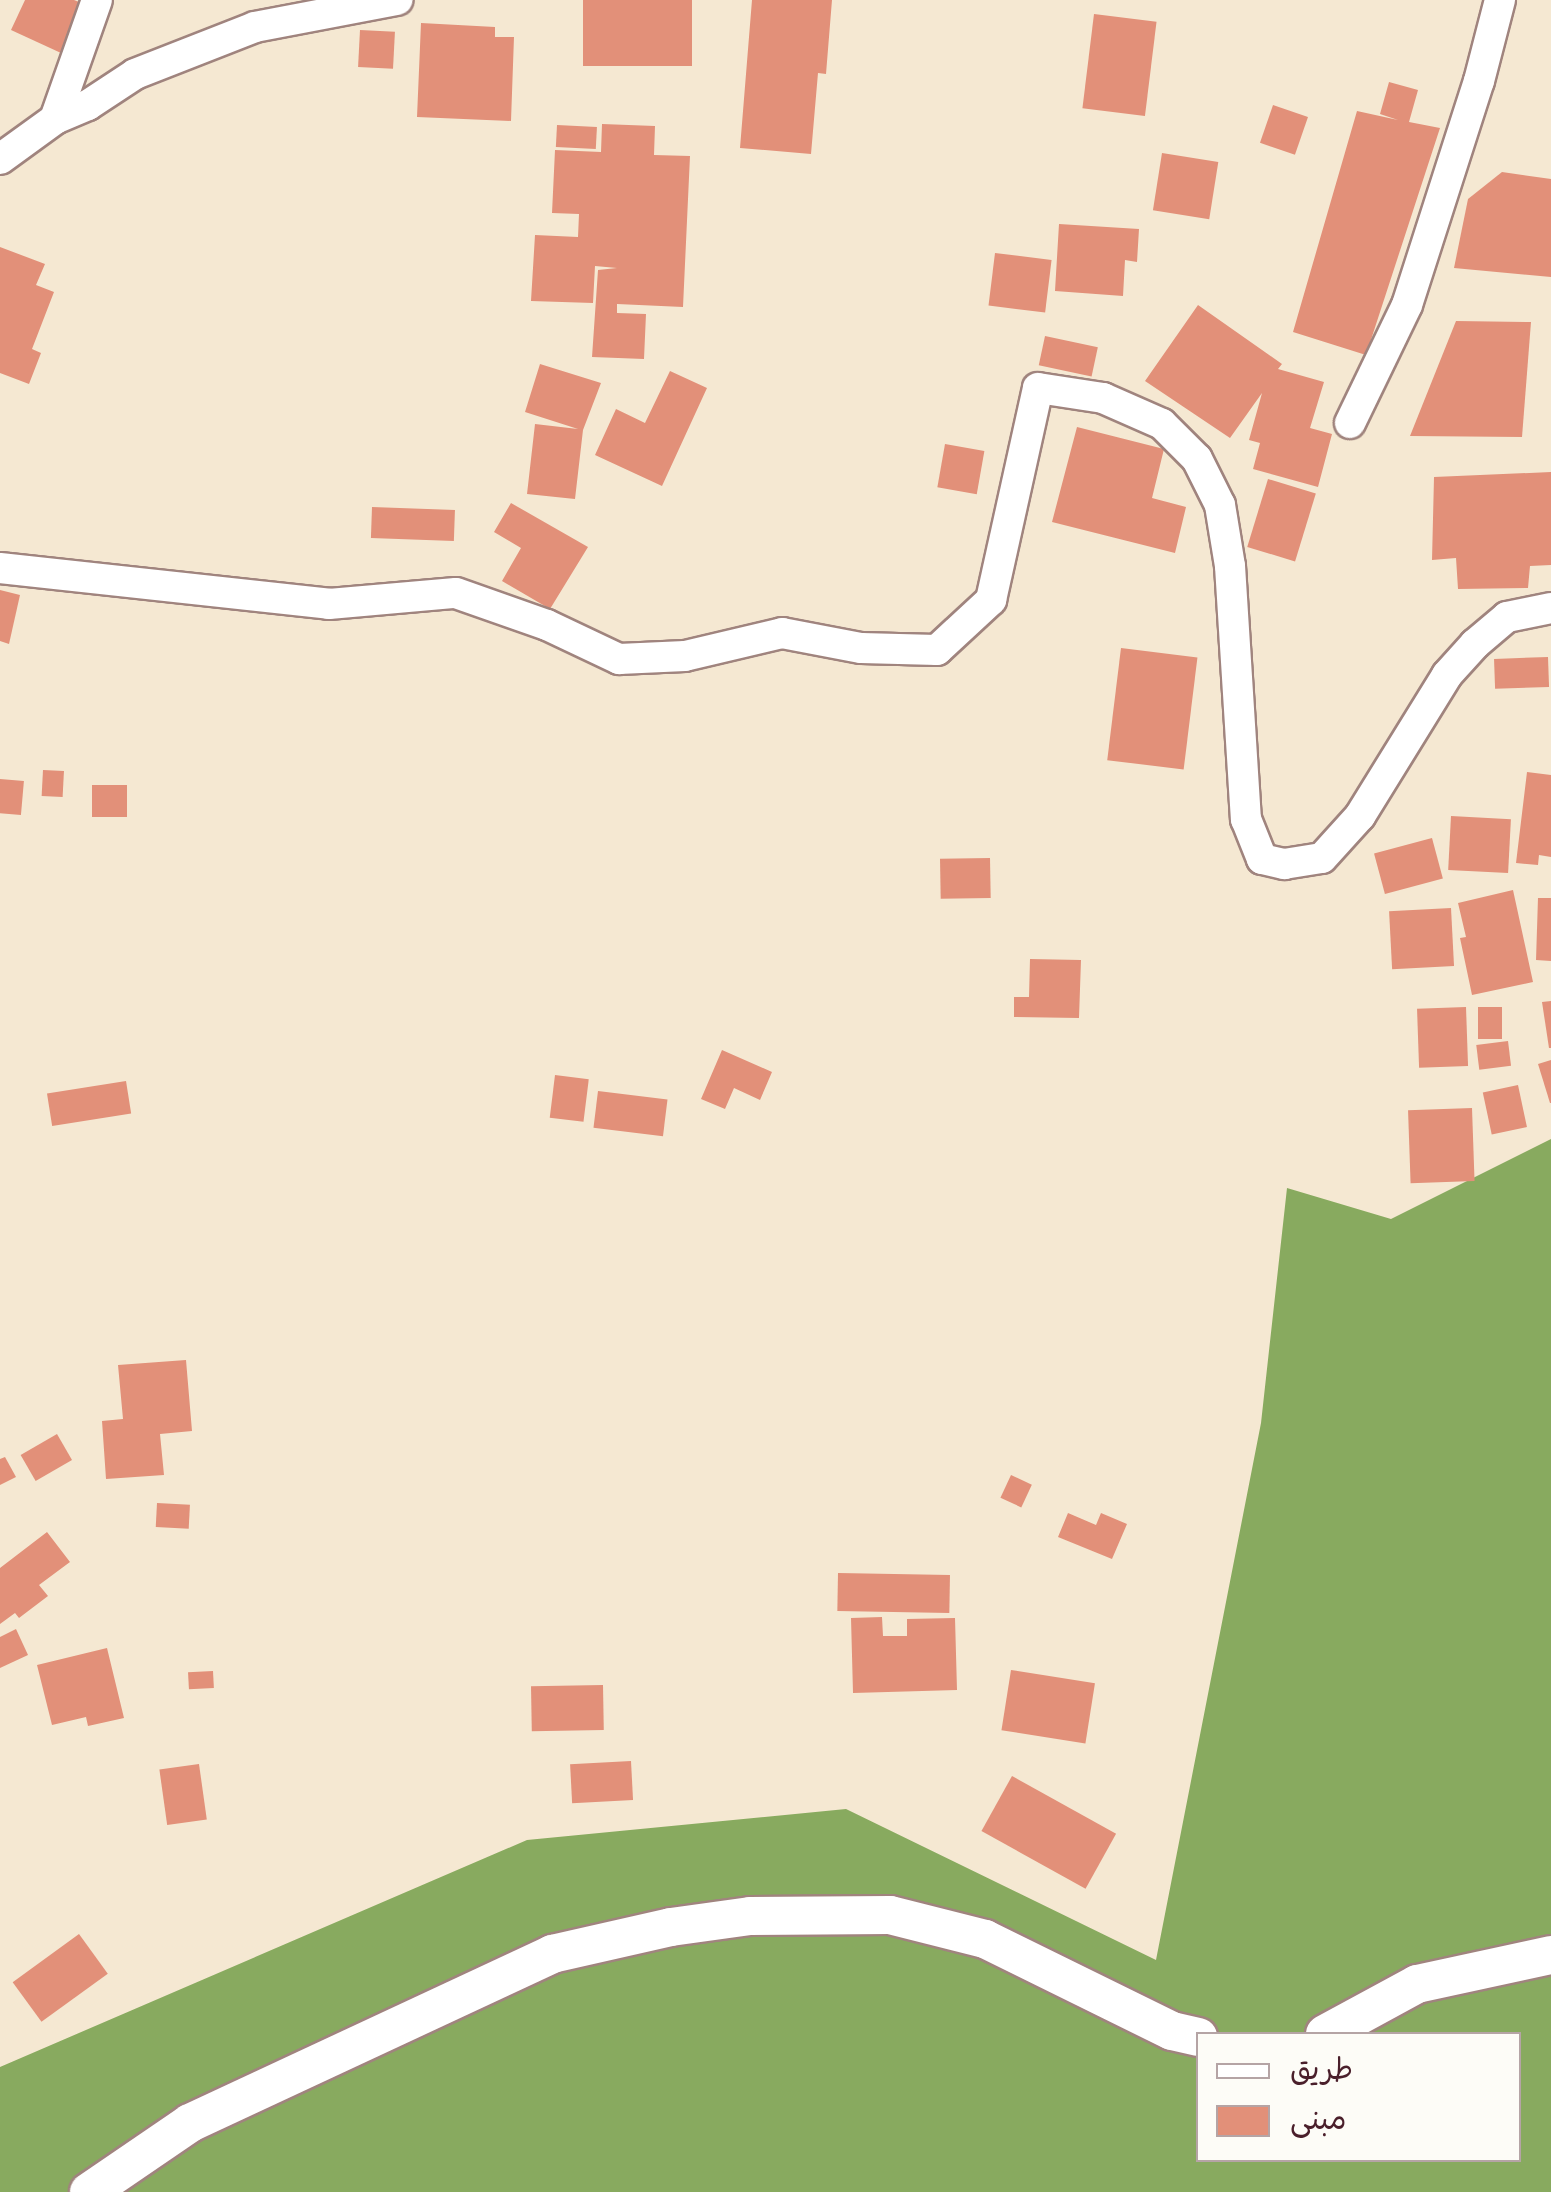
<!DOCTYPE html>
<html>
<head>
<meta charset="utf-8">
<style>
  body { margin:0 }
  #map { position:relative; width:1551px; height:2192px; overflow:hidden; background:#f5e8d2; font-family:Caveat,"Playpen Sans Arabic",sans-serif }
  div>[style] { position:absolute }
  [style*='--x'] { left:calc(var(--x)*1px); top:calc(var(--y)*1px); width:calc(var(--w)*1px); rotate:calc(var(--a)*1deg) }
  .forest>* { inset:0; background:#88aa5f }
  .building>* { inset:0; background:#e29079; transform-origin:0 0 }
  .roads { filter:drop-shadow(2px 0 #a0847e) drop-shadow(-2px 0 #a0847e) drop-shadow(0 2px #a0847e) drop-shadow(0 -2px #a0847e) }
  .minor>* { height:30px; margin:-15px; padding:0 15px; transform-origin:15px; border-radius:15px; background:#fff }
  .tertiary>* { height:38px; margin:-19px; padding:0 19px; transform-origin:19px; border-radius:19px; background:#fff }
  span { translate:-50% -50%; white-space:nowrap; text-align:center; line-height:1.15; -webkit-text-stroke:10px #fdfcf7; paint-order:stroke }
  .legend { position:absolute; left:1196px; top:2032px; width:325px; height:130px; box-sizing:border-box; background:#fdfcf7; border:2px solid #b5a4a5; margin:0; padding:12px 18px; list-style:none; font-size:30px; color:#4a1f2b }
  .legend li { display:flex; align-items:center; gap:20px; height:50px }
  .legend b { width:50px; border:2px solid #b5a4a5 }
</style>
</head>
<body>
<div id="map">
  <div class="forest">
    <i style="clip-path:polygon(evenodd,1551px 1139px,1551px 2192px,0 2192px,0 2067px,527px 1840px,846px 1809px,1156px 1960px,1261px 1423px,1287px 1188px,1391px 1219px,1551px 1139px,1198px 2034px,1518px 2034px,1518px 2160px,1198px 2160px,1198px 2034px)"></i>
  </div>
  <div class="building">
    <i style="clip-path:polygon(25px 0,74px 0,84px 4px,61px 53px,11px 30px)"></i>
    <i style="left:583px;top:0;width:109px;height:66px"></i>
    <i style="clip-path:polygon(752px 0,832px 0,826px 74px,818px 73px,811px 154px,740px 148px)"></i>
    <i style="left:1094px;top:14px;width:63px;height:95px;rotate:7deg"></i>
    <i style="clip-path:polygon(421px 23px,495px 27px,495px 37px,514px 37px,511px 121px,417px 117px)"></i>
    <i style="left:360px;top:30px;width:35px;height:37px;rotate:3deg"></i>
    <i style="clip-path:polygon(1389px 82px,1418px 90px,1409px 122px,1440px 128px,1366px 355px,1293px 332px,1357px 111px,1398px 120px,1380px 114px)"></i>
    <i style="left:1273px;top:105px;width:37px;height:40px;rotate:19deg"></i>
    <i style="clip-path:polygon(602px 124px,655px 126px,654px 155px,690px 156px,683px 307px,617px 304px,617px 313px,646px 314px,644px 359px,592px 357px,598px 270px,617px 268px,595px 266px,593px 303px,531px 301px,535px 235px,578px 237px,579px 214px,552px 213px,555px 150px,601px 152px)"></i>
    <i style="left:557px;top:125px;width:40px;height:22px;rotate:3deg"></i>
    <i style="left:1162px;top:153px;width:57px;height:58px;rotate:9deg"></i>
    <i style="clip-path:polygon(1502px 172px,1551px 179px,1551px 277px,1454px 268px,1468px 199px)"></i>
    <i style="clip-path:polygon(1059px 224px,1139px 229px,1137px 262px,1125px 260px,1123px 296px,1055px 291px)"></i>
    <i style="clip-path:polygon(0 247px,45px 264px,36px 285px,54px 292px,32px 349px,41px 353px,29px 384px,0 373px)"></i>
    <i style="left:995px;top:253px;width:57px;height:53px;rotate:7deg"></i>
    <i style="clip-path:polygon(1198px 305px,1282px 364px,1278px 369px,1324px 382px,1310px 428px,1332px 434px,1318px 487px,1253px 469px,1260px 443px,1249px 440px,1262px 393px,1230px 438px,1145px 381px)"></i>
    <i style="clip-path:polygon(1456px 321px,1531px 322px,1522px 437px,1410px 436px)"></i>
    <i style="left:1045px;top:336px;width:54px;height:30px;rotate:12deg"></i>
    <i style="clip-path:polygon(540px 364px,601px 383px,583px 430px,575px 499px,527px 494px,535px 424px,578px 429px,525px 412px)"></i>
    <i style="clip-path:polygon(670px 371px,707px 388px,662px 486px,595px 455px,616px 409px,645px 423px)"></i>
    <i style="clip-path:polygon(1077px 427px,1164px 449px,1152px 498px,1186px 507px,1175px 553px,1052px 522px)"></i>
    <i style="left:945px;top:444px;width:40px;height:44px;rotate:10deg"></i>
    <i style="clip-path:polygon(1551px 472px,1551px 565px,1530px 566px,1528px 588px,1458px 589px,1456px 558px,1432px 560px,1434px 477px)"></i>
    <i style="left:1268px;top:479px;width:50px;height:71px;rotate:17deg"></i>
    <i style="clip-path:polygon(511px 503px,588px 547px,550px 609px,502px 581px,521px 548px,494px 532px)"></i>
    <i style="left:372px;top:507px;width:83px;height:31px;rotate:2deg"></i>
    <i style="clip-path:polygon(0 590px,20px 595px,9px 644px,0 641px)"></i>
    <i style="left:1121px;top:648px;width:77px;height:113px;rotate:7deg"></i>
    <i style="left:1548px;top:657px;width:30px;height:54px;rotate:88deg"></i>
    <i style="left:43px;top:770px;width:21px;height:26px;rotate:3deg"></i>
    <i style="clip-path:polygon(1527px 772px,1551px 775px,1551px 857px,1539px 855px,1538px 865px,1516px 863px)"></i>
    <i style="left:0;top:779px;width:24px;height:34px;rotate:5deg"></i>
    <i style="left:92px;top:785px;width:35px;height:32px"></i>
    <i style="left:1451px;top:816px;width:60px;height:54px;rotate:3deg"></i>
    <i style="left:1432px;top:838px;width:42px;height:60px;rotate:75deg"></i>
    <i style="left:990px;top:858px;width:40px;height:50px;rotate:89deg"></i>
    <i style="clip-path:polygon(1513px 890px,1533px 982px,1472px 995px,1460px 938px,1466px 937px,1458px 903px)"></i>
    <i style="clip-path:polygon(1538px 898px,1551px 898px,1551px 961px,1536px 960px)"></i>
    <i style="left:1451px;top:908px;width:58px;height:62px;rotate:87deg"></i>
    <i style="clip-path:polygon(1030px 959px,1081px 960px,1079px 1018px,1014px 1017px,1014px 997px,1029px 997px)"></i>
    <i style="clip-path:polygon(1551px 1001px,1551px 1048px,1549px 1048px,1542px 1002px)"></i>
    <i style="left:1466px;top:1007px;width:59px;height:49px;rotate:88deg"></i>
    <i style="left:1478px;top:1007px;width:24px;height:32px"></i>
    <i style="left:1508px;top:1041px;width:25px;height:32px;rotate:83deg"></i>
    <i style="clip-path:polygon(722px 1050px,772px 1072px,760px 1100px,734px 1088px,725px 1109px,701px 1099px)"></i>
    <i style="clip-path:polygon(1551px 1060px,1551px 1103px,1550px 1103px,1538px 1064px)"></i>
    <i style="left:555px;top:1075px;width:34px;height:43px;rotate:7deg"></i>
    <i style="left:126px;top:1081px;width:33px;height:80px;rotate:81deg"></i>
    <i style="left:1518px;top:1085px;width:43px;height:36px;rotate:78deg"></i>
    <i style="left:598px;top:1091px;width:70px;height:37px;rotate:7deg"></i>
    <i style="left:1472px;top:1108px;width:73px;height:64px;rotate:88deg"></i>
    <i style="clip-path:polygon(186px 1360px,192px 1431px,160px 1434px,164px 1475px,106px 1479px,102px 1421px,123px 1419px,118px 1365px)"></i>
    <i style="left:57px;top:1434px;width:30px;height:42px;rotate:60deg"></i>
    <i style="clip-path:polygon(5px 1457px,16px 1477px,0 1485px,0 1459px)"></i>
    <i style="left:1011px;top:1475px;width:23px;height:25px;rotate:25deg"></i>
    <i style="left:157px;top:1503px;width:33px;height:24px;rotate:3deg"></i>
    <i style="clip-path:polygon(1068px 1513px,1096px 1525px,1101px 1513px,1127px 1524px,1112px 1559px,1058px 1537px)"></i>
    <i style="clip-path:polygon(47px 1532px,70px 1562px,39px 1585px,48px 1596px,19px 1618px,15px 1613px,0 1624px,0 1568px)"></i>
    <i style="left:838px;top:1573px;width:112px;height:38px;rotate:1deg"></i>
    <i style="clip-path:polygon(882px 1617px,883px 1636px,907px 1636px,907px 1619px,955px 1618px,957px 1690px,853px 1693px,851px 1618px)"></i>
    <i style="clip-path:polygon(16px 1629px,28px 1655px,0 1668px,0 1637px)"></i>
    <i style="clip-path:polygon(107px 1648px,124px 1718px,88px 1726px,86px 1717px,52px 1725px,37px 1665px)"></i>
    <i style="left:1011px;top:1670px;width:85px;height:61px;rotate:9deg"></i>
    <i style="left:213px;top:1671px;width:17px;height:25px;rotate:87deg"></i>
    <i style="left:603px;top:1685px;width:45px;height:72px;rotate:89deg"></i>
    <i style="left:631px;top:1761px;width:39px;height:61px;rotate:87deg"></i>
    <i style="left:199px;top:1764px;width:56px;height:40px;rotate:82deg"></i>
    <i style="left:1012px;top:1776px;width:119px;height:63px;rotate:29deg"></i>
    <i style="left:79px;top:1934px;width:49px;height:82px;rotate:54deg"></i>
  </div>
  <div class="roads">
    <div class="minor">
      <i style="--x:55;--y:119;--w:36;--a:-23"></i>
      <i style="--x:88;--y:105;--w:56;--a:-33.4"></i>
      <i style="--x:135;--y:74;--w:129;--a:-21.4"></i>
      <i style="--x:255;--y:27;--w:145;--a:-10.8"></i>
      <i style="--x:0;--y:159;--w:68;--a:-36"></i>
      <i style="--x:55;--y:119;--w:126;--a:-70.6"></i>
      <i style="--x:1350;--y:423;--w:131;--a:-64.2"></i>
      <i style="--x:1407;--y:305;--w:235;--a:-72.2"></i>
      <i style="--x:1479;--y:81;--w:84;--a:-75.5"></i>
      <i style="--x:0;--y:568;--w:331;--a:6.2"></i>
      <i style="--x:329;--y:604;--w:127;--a:-5"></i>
      <i style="--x:456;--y:593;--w:96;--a:19.4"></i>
      <i style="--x:547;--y:625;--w:80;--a:25.3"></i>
      <i style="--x:619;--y:659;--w:66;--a:-2.6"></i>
      <i style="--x:685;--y:656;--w:100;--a:-13.3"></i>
      <i style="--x:782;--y:633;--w:80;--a:10.8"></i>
      <i style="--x:861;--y:648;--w:76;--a:1.5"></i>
      <i style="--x:937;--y:650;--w:74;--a:-42.8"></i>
      <i style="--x:991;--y:600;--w:217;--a:-77.5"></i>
      <i style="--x:1038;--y:388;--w:66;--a:8.7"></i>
      <i style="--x:1103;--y:398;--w:64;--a:23.8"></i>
      <i style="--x:1162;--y:424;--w:49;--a:45"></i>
      <i style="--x:1197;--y:459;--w:51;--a:63.4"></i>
      <i style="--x:1220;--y:505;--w:62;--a:80.7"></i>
      <i style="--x:1230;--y:566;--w:254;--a:86.4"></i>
      <i style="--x:1246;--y:819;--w:43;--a:68.2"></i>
      <i style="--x:1262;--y:859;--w:23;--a:13"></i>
      <i style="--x:1284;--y:864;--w:38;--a:-9"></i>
      <i style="--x:1322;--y:858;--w:57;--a:-47.9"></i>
      <i style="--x:1360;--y:816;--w:166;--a:-58.3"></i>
      <i style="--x:1447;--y:675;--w:42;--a:-47.9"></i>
      <i style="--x:1475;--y:644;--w:42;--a:-40.2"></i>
      <i style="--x:1507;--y:617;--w:45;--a:-11.6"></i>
    </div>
    <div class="tertiary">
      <i style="--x:1325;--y:2034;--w:105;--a:-28.5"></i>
      <i style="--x:1417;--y:1984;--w:137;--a:-12.2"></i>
      <i style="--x:89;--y:2192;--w:122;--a:-34.3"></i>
      <i style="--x:190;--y:2123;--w:400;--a:-25"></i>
      <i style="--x:552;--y:1954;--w:122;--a:-12.8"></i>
      <i style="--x:671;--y:1927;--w:80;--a:-7.9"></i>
      <i style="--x:750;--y:1916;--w:140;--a:-0.4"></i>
      <i style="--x:890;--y:1915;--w:98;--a:14.2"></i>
      <i style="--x:985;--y:1939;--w:208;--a:26.2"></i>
      <i style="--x:1172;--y:2031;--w:27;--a:13"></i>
    </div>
  </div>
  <ul class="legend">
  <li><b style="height:12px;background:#fff"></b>طريق</li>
  <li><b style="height:28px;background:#e29079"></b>مبنى</li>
  </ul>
</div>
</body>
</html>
